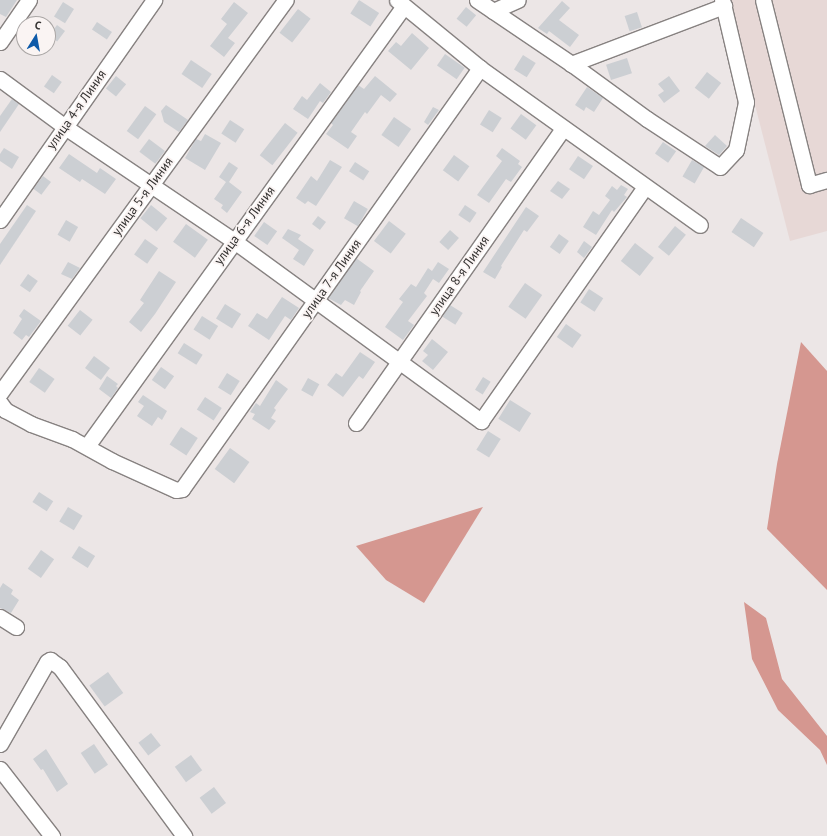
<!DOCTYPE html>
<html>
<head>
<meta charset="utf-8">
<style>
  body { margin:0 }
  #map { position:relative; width:827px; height:836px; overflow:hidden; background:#ece6e6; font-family:"PT Sans",sans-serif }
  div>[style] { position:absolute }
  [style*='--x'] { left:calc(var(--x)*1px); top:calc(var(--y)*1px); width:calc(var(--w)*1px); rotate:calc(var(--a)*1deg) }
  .built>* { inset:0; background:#e7d8d6 }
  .forest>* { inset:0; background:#d59790 }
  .building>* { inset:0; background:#cccfd3; transform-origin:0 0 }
  .roads { filter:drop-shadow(1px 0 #878281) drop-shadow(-1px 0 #878281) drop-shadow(0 1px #878281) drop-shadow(0 -1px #878281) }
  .minor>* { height:15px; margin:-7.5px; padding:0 7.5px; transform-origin:7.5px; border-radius:7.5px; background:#fff }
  span { translate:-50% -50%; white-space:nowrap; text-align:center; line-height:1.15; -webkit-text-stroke:3.5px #faf4f3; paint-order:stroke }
  .street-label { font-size:13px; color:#353332 }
  .north { position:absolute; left:16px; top:16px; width:40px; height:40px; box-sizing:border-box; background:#faf4f3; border:1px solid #aba7a6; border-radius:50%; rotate:11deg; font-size:11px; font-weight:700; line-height:16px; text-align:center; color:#353332 }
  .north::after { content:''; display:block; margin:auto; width:14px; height:18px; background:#0e5aa9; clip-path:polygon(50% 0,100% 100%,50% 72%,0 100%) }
</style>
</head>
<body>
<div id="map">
  <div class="built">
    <i style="clip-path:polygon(728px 0,827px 0,827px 231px,790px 241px)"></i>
  </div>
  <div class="forest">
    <i style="clip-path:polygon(801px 342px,827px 371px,827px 590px,767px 529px,777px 464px)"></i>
    <i style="clip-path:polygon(483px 507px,424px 603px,386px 580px,356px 546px)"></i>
    <i style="clip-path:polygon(744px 602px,766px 618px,782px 679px,827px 736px,827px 765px,820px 750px,778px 710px,752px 659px)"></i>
  </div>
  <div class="building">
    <i style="clip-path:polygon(0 0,17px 0,6px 17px,0 14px)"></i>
    <i style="left:359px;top:0;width:24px;height:16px;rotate:33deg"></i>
    <i style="clip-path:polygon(562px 1px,570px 8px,559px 20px,579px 35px,570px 47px,549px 31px,547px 34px,538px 28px)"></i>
    <i style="left:63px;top:2px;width:13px;height:17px;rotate:32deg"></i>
    <i style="clip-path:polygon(234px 2px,248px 13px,228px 38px,235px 43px,224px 57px,210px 46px,227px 24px,221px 19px)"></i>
    <i style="left:466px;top:7px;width:13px;height:15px;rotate:39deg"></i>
    <i style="left:298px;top:9px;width:16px;height:30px;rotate:38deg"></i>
    <i style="left:637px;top:12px;width:16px;height:13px;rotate:72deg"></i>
    <i style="left:97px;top:22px;width:18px;height:9px;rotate:34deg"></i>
    <i style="left:57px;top:25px;width:10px;height:13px;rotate:37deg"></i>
    <i style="clip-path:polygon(412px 33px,429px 48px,411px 70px,388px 51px,396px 42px,401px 46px)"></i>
    <i style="left:445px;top:54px;width:24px;height:14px;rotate:35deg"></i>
    <i style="left:523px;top:55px;width:15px;height:17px;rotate:32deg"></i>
    <i style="left:627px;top:58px;width:16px;height:22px;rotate:72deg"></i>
    <i style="left:191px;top:60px;width:25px;height:17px;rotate:34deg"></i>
    <i style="left:707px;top:72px;width:18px;height:20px;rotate:38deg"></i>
    <i style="left:52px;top:75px;width:12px;height:14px;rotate:35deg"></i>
    <i style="left:116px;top:76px;width:13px;height:16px;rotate:39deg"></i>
    <i style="clip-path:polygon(375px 76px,397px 94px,390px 102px,381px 95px,367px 114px,365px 112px,351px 132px,357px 136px,348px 149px,326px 134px,333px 125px,331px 123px,358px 85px,364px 89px)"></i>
    <i style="clip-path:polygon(669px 76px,680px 91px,664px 103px,658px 95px,664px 91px,658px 84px)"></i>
    <i style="clip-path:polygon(320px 83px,331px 92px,323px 103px,320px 101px,308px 119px,293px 109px,302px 96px,307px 100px)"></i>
    <i style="clip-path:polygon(587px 87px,603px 98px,594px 112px,586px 107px,584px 111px,575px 105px)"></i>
    <i style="clip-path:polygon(12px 99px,19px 104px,0 132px,0 116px)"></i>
    <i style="clip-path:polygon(166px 105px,188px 120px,179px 132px,164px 122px,161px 111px)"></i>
    <i style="left:145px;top:106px;width:14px;height:31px;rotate:36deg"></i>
    <i style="clip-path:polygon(433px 107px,439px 110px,428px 125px,424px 122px)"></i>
    <i style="left:489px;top:110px;width:15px;height:17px;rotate:32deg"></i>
    <i style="left:521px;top:114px;width:19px;height:18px;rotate:36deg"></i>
    <i style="left:394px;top:117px;width:21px;height:22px;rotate:35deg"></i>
    <i style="left:230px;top:120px;width:17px;height:16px;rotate:33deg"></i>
    <i style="left:285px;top:123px;width:16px;height:41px;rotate:38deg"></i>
    <i style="clip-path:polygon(205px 134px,221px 143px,205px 170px,185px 158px,196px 139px,201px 141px)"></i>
    <i style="clip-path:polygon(715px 135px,727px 146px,719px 155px,705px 146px)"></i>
    <i style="left:149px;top:139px;width:20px;height:16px;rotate:37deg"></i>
    <i style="left:663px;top:142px;width:16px;height:14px;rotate:35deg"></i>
    <i style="clip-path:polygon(4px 148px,19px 157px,12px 169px,0 161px,0 154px)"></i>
    <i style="clip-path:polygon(502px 148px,520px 161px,518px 164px,522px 167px,511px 182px,506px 179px,489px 203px,477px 195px,502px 161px,496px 156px)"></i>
    <i style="clip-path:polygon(69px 154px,97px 173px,100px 168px,116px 179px,105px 194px,82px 179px,80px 182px,59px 168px)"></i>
    <i style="left:454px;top:155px;width:19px;height:19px;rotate:36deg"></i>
    <i style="left:578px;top:156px;width:18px;height:16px;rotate:34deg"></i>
    <i style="clip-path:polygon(330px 160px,342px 167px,316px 206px,308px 201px,305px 204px,296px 198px,311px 176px,317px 181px)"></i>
    <i style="left:692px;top:160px;width:14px;height:19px;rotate:30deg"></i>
    <i style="clip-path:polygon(229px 162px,238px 168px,229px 182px,242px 192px,227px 213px,221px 208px,223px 205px,214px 199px,226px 182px,219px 177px)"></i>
    <i style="left:355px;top:162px;width:17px;height:11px;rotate:33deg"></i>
    <i style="left:43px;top:176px;width:10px;height:16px;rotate:37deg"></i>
    <i style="clip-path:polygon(558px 181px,570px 189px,562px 199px,550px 191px)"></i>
    <i style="clip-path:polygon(621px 185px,628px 189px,624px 195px,627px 197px,614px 212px,612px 210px,596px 235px,583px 227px,593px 211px,599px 215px,610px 200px,605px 196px,612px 186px,617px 190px)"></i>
    <i style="left:354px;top:201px;width:16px;height:20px;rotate:30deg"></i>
    <i style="clip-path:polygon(27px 205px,36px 211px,0 265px,0 244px)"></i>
    <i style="left:151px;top:205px;width:21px;height:17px;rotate:39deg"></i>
    <i style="left:465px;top:205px;width:14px;height:12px;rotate:34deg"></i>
    <i style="clip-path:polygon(526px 207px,539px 216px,527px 232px,524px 230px,501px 266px,502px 267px,495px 279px,483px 272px)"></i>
    <i style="left:318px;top:216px;width:10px;height:10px;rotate:37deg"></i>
    <i style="left:741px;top:218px;width:27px;height:17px;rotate:34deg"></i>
    <i style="left:66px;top:220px;width:14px;height:17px;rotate:30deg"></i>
    <i style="left:389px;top:221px;width:21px;height:25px;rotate:37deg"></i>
    <i style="left:264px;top:222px;width:16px;height:17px;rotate:35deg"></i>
    <i style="left:186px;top:224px;width:27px;height:22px;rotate:36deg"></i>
    <i style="left:675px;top:226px;width:14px;height:27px;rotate:39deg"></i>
    <i style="clip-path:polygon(288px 229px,301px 235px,298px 239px,314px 250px,304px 266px,293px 259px,299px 250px,282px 238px)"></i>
    <i style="left:450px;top:230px;width:12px;height:16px;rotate:42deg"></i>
    <i style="left:559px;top:234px;width:12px;height:16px;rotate:35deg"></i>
    <i style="left:145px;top:239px;width:16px;height:19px;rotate:35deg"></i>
    <i style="clip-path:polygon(584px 241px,592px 247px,584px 258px,577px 252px)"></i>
    <i style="left:635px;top:243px;width:24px;height:23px;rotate:38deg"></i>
    <i style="clip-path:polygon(356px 258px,374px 271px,360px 291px,361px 292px,354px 305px,345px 300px,341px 305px,328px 298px)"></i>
    <i style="clip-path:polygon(68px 262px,80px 268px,72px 279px,61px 274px)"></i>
    <i style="clip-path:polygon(438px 262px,449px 269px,439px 283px,433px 279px,424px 293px,427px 296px,408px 321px,414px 325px,403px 340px,385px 327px,403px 302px,399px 299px,411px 284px,416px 287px,428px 268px,432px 271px)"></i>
    <i style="clip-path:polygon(159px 271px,176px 282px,155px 314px,141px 332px,129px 322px,144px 303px,140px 300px)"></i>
    <i style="left:28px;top:274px;width:12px;height:14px;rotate:35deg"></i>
    <i style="left:525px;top:283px;width:21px;height:29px;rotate:35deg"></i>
    <i style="left:589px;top:289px;width:17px;height:16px;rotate:33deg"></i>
    <i style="clip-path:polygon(282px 297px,299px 308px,291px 320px,285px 316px,269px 340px,248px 326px,257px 313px,267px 319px)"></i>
    <i style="left:225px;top:304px;width:19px;height:17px;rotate:32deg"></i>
    <i style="left:450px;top:305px;width:15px;height:14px;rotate:32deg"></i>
    <i style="clip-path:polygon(24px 309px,41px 321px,29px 337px,26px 335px,22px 340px,13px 333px,22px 319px,19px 316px)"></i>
    <i style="left:80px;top:310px;width:16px;height:20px;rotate:38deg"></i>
    <i style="left:202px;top:316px;width:19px;height:16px;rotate:32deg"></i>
    <i style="left:566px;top:324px;width:19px;height:16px;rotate:35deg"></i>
    <i style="clip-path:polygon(432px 339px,448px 352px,433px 370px,422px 361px,428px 355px,423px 351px)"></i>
    <i style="left:184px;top:343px;width:22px;height:12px;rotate:32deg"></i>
    <i style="clip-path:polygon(360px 352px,375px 362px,363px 379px,359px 376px,343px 397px,327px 385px,336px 373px,342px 377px)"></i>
    <i style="left:94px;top:356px;width:20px;height:15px;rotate:37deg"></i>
    <i style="left:161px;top:367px;width:16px;height:16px;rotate:35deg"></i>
    <i style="left:39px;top:368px;width:19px;height:17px;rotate:35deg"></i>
    <i style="left:227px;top:373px;width:15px;height:17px;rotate:32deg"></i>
    <i style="clip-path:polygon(107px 376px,118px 384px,116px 386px,118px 388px,111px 398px,99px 389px)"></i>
    <i style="left:483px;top:377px;width:9px;height:15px;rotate:32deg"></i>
    <i style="left:308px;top:378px;width:13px;height:14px;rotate:29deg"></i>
    <i style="clip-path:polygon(276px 380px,288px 389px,274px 408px,276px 410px,271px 418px,276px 421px,269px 430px,252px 419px,255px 414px,250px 412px,256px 403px,260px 406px)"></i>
    <i style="clip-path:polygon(143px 395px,167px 411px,162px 420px,158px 417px,152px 426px,137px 416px,144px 406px,138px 402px)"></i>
    <i style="left:205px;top:397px;width:20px;height:15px;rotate:33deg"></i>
    <i style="left:510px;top:400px;width:25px;height:22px;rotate:32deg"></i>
    <i style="left:181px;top:427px;width:20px;height:21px;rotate:33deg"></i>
    <i style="left:488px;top:431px;width:15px;height:22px;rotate:32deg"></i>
    <i style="left:230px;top:448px;width:24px;height:26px;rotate:36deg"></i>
    <i style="left:39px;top:492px;width:17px;height:12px;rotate:33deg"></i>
    <i style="left:68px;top:507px;width:17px;height:17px;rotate:31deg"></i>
    <i style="left:79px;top:546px;width:19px;height:14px;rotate:32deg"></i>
    <i style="left:41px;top:550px;width:16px;height:23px;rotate:35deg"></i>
    <i style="clip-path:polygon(3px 583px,13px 590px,11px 594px,19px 600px,11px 613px,0 608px,0 588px)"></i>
    <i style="left:108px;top:672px;width:26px;height:23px;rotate:54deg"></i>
    <i style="left:151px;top:733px;width:16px;height:16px;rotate:52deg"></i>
    <i style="left:94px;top:744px;width:25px;height:16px;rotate:56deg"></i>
    <i style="clip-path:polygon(46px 749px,68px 784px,57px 792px,43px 769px,41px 770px,33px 759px)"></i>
    <i style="left:191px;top:755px;width:19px;height:20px;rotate:54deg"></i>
    <i style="left:214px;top:787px;width:20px;height:18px;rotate:53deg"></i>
  </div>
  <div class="roads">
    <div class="minor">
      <i style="--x:397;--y:0;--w:107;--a:39.3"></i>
      <i style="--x:480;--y:68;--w:270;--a:35.5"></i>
      <i style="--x:477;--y:0;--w:116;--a:34.1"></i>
      <i style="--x:573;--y:65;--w:92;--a:36.1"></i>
      <i style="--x:647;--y:119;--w:87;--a:33.3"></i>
      <i style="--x:720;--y:167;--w:23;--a:-47"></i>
      <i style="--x:736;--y:150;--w:49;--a:-78.2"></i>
      <i style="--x:746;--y:102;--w:105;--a:-103.2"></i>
      <i style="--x:763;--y:0;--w:191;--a:76"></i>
      <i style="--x:809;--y:185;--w:19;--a:-16"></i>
      <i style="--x:493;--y:11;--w:27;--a:-24"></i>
      <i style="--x:0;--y:42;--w:51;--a:-55.4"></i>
      <i style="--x:571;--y:64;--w:164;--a:-20.8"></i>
      <i style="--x:0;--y:79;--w:81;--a:36.4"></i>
      <i style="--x:65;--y:127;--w:204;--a:34"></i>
      <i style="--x:234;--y:241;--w:306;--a:36.1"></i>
      <i style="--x:481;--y:421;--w:286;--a:-55"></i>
      <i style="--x:0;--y:220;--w:269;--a:-55"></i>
      <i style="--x:0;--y:393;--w:486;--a:-54"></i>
      <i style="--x:0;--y:403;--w:9;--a:54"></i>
      <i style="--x:5;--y:410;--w:30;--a:28"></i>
      <i style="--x:31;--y:424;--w:44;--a:20.1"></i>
      <i style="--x:72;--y:439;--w:46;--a:28.8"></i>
      <i style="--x:112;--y:461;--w:70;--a:24.4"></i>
      <i style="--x:176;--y:490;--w:6;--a:-9"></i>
      <i style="--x:182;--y:489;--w:516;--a:-54.71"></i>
      <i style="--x:356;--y:423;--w:360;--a:-54.9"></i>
      <i style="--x:87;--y:446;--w:542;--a:-54.23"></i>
      <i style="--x:0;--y:617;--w:19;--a:32"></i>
      <i style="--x:0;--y:744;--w:95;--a:-60.2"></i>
      <i style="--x:47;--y:662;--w:4;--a:-34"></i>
      <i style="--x:50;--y:660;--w:12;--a:35"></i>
      <i style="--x:60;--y:667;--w:210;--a:53.7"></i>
      <i style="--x:0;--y:769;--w:85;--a:52.2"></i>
    </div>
  </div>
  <div class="street-label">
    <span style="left:77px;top:110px;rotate:-55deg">улица 4-я Линия</span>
    <span style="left:143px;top:197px;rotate:-54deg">улица 5-я Линия</span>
    <span style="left:245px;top:226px;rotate:-54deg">улица 6-я Линия</span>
    <span style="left:460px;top:276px;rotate:-55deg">улица 8-я Линия</span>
    <span style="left:332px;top:279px;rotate:-55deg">улица 7-я Линия</span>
  </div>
  <div class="north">С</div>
</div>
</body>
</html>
